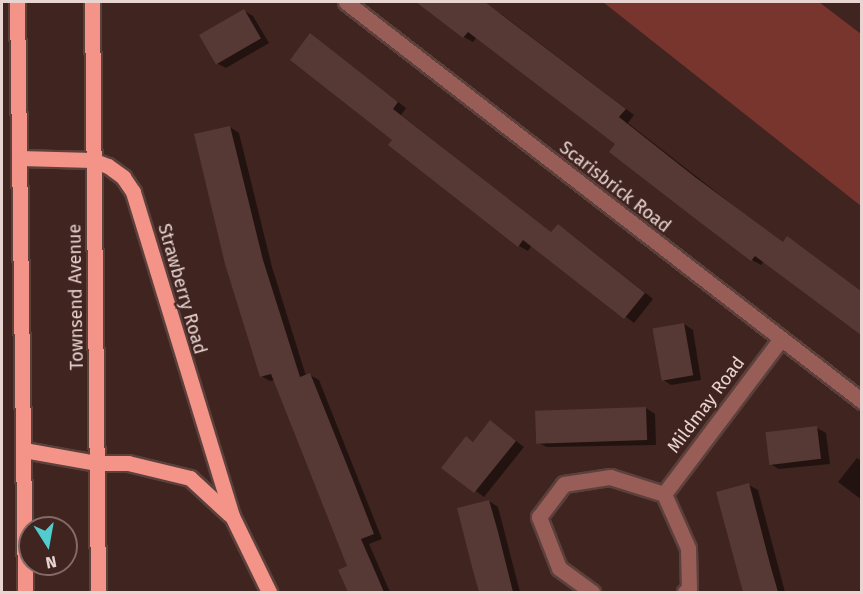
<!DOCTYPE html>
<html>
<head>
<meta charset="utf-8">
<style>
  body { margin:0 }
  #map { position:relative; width:863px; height:594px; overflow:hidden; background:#402420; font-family:"Fira Sans",sans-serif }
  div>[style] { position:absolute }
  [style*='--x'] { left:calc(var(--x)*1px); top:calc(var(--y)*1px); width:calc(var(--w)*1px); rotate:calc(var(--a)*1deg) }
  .green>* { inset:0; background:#78352e }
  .shadow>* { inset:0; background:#0007 }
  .building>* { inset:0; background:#563834; transform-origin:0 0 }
  .roads { filter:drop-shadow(2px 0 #5b403c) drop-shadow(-2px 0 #5b403c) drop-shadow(0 2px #5b403c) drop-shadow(0 -2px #5b403c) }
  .minor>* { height:15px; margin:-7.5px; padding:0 7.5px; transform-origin:7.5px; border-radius:7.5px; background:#985d56 }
  .major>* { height:15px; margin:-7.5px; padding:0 7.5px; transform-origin:7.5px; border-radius:7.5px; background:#f49387 }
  span { translate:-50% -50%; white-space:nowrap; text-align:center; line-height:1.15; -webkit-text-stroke:4.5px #402420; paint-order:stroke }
  .street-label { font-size:18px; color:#e8d4d1 }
  .frame { position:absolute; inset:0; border:3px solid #e8d4d1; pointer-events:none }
  .north { position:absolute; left:18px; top:516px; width:60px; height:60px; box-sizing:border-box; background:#402420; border:2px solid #836a67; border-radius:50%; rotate:169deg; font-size:16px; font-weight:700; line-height:24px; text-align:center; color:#e8d4d1 }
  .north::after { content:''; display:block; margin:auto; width:21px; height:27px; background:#52cdcf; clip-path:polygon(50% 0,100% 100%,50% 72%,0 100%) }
</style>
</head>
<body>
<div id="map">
  <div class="green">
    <i style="clip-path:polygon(603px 2px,819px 2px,861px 34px,861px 206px)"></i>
  </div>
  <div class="shadow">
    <i style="clip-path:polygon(420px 2px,472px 2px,490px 16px,495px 10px,504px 16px,634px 115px,628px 123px,738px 209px,784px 243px,797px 244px,862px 292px,862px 334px,764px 261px,761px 265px,752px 260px,617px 143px,477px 37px,473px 42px,464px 37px)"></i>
    <i style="clip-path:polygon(244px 11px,253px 16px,269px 43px,226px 68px,216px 63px)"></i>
    <i style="clip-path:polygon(311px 35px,406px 108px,401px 115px,552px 233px,567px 231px,653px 299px,634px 323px,532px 245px,528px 251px,519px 246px,394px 139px)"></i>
    <i style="clip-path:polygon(230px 127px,239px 133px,272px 267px,306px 376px,310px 375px,319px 380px,382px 539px,369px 544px,390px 592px,349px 592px,340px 571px,349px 567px,275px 380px,270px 381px,261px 376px)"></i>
    <i style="clip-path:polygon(684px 324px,693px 330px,701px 380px,671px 385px,662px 379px)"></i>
    <i style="clip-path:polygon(646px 408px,655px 414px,656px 445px,547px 447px,537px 442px)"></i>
    <i style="clip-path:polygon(491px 422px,524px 447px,484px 497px,443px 467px,467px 438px,474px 442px)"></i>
    <i style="clip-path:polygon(817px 428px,826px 433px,830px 464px,779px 469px,770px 464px)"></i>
    <i style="clip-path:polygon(857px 458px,862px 461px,862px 500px,838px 482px)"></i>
    <i style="clip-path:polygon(749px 485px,758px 490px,785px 592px,744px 592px,718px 493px)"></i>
    <i style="clip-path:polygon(489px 501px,498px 507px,520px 592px,480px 592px,459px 509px)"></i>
  </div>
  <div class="building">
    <i style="clip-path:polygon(416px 2px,485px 2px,626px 109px,619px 117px,695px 177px,783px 242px,787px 236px,861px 291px,861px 335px,755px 256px,751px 261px,697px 220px,609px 152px,615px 144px,468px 32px,463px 38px)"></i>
    <i style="left:244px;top:9px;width:34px;height:52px;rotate:60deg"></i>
    <i style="clip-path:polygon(310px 33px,398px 102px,393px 109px,551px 232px,558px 224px,645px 293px,624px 319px,523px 240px,518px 247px,388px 145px,392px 140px,290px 60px)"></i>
    <i style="clip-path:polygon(230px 126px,263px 260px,300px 377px,310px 373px,353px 480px,374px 534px,361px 539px,384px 592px,348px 592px,338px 570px,347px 566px,271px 374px,260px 377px,225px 264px,194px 134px)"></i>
    <i style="left:684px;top:323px;width:53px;height:32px;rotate:80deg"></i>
    <i style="left:646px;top:407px;width:33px;height:111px;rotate:88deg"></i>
    <i style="clip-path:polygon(490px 420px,516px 441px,474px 493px,441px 468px,466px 436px,473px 442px)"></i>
    <i style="left:817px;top:426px;width:33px;height:52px;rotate:83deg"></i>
    <i style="clip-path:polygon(749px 483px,770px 564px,778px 592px,743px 592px,716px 492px)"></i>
    <i style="clip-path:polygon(489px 500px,498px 532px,513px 592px,479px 592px,472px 567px,457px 508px)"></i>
  </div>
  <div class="roads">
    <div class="minor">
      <i style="--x:346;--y:2;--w:652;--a:37.71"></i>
      <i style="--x:664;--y:494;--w:193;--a:-53"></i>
      <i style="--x:592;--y:592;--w:41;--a:-144"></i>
      <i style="--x:559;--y:568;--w:55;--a:-111.4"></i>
      <i style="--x:539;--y:517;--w:41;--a:-52.9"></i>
      <i style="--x:564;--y:484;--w:47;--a:-8.7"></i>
      <i style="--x:610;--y:477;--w:57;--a:17.5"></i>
      <i style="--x:664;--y:494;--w:59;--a:66"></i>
      <i style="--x:688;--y:548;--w:41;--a:88.6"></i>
      <i style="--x:689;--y:589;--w:5;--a:143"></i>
    </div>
    <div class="major">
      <i style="--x:17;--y:2;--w:590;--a:89.22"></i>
      <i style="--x:92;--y:2;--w:590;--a:89.42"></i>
      <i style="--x:20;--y:158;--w:72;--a:1.6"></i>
      <i style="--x:92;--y:160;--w:17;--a:21"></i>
      <i style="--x:108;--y:166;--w:19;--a:36"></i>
      <i style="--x:123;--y:177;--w:18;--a:56"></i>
      <i style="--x:133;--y:192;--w:339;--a:73"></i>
      <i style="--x:232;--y:516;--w:85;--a:64"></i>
      <i style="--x:24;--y:450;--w:73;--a:10.2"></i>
      <i style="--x:96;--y:463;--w:32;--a:0"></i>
      <i style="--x:128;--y:463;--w:64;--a:13.6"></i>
      <i style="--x:190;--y:478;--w:53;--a:42.7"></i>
    </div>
  </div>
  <div class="street-label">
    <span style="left:615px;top:187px;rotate:38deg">Scarisbrick Road</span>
    <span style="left:182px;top:289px;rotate:74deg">Strawberry Road</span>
    <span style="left:76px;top:297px;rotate:-91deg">Townsend Avenue</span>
    <span style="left:706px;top:405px;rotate:-53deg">Mildmay Road</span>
  </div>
  <div class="frame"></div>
  <div class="north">N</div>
</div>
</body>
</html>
